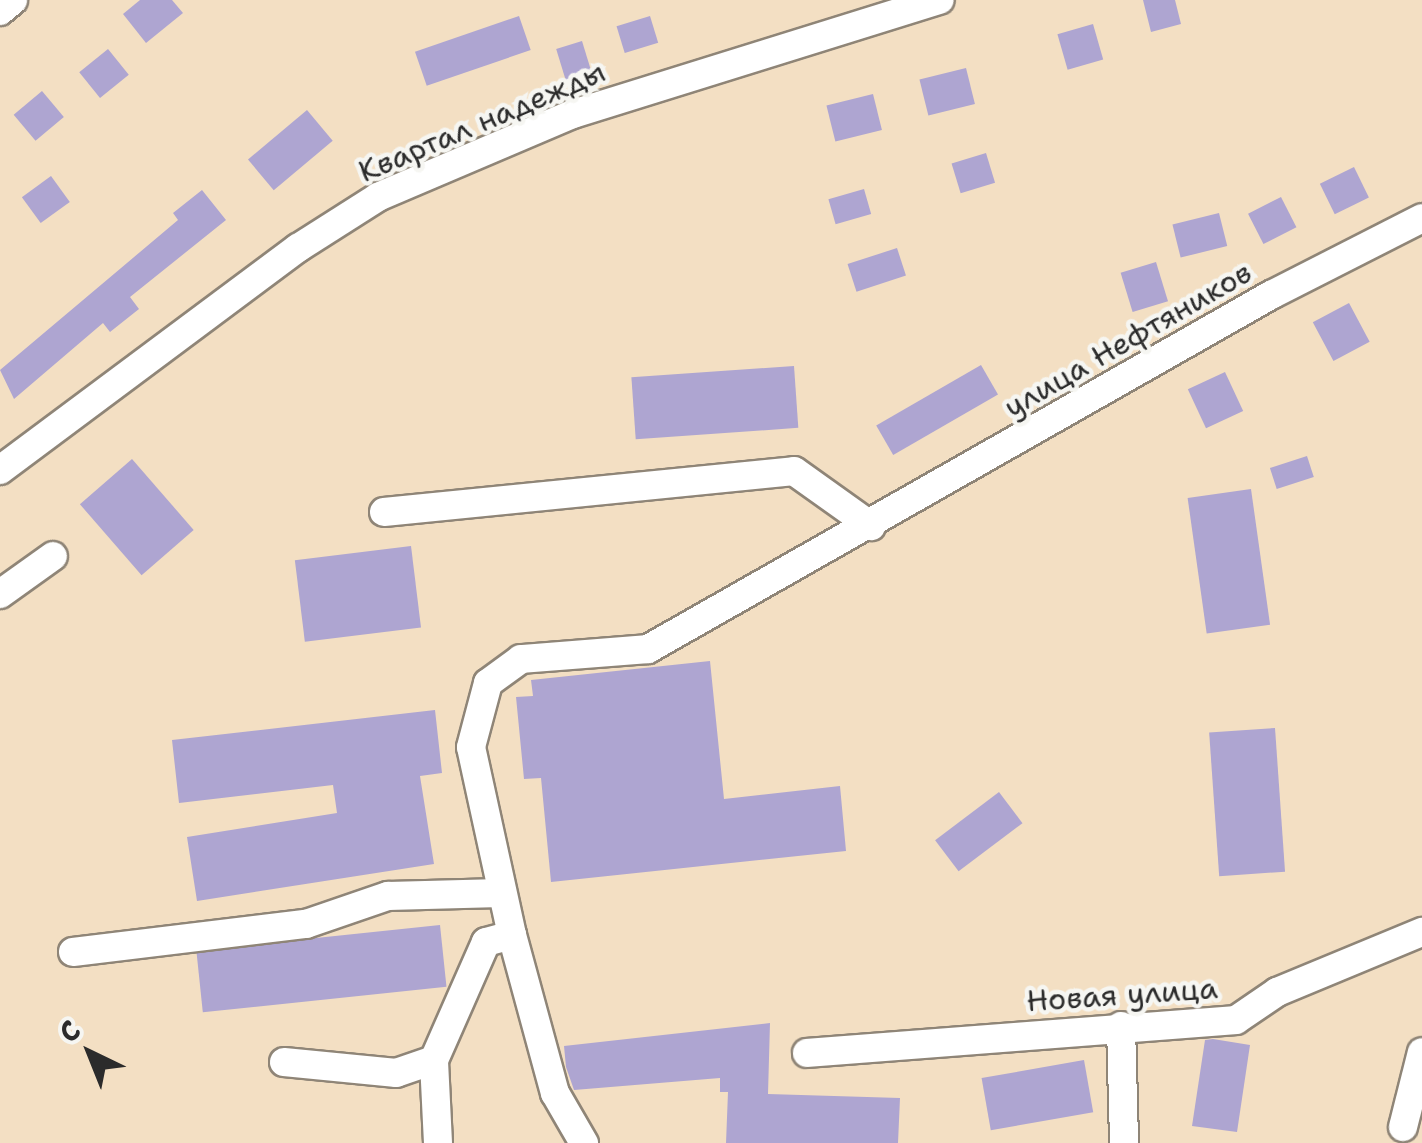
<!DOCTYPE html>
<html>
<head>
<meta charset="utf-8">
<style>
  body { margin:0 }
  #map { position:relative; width:1422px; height:1143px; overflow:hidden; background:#f3dfc3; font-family:"Shantell Sans",sans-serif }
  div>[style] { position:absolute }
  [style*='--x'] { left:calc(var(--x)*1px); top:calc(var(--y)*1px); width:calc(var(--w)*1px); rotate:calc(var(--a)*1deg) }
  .building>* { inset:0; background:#aea5d1; transform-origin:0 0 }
  .roads { filter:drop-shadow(2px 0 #8f8577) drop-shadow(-2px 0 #8f8577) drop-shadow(0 2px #8f8577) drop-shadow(0 -2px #8f8577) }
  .minor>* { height:28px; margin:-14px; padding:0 14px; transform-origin:14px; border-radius:14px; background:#fff }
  span { translate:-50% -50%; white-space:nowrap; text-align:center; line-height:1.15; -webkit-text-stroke:9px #f6f6f2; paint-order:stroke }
  .street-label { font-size:30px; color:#2b2b2b }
  .north { position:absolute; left:40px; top:1003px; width:100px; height:100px; -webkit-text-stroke:8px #f6f6f2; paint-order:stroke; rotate:317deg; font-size:28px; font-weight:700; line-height:40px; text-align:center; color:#2b2b2b }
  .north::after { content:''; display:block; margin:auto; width:35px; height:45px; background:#2b2b2b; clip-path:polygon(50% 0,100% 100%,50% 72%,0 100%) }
</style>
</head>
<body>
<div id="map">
  <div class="building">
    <i style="clip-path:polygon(140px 0,172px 0,183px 13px,146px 43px,123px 14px)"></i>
    <i style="clip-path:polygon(1143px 0,1175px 0,1181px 24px,1151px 32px)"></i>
    <i style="left:519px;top:16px;width:36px;height:110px;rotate:71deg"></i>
    <i style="left:650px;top:16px;width:28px;height:35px;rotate:73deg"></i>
    <i style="left:1093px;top:24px;width:37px;height:37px;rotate:74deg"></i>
    <i style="left:582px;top:41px;width:34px;height:27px;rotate:73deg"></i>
    <i style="left:108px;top:49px;width:33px;height:37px;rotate:51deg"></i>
    <i style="left:966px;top:68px;width:37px;height:48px;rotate:76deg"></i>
    <i style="left:42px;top:91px;width:34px;height:37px;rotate:50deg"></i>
    <i style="left:873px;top:94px;width:37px;height:48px;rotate:76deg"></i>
    <i style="left:307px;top:110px;width:40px;height:77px;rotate:50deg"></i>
    <i style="left:986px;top:153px;width:31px;height:36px;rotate:73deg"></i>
    <i style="left:1354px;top:167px;width:34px;height:38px;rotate:64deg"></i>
    <i style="left:51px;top:176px;width:32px;height:36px;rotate:54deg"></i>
    <i style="left:864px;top:189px;width:26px;height:37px;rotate:74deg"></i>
    <i style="clip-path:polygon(202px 190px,226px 220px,130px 297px,139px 309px,110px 332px,103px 323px,14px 399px,0 370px,178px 220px,173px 213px)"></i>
    <i style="left:1281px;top:197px;width:34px;height:37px;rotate:63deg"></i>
    <i style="left:1219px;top:213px;width:34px;height:48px;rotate:76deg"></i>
    <i style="left:897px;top:248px;width:29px;height:52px;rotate:72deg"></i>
    <i style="left:1156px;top:262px;width:41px;height:37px;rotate:73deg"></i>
    <i style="left:1349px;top:303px;width:44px;height:41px;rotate:62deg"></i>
    <i style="left:981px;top:365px;width:34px;height:121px;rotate:60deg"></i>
    <i style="left:794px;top:366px;width:62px;height:163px;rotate:86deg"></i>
    <i style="left:1225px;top:372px;width:43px;height:41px;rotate:65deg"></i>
    <i style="left:1307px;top:456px;width:22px;height:39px;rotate:72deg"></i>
    <i style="left:132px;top:459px;width:94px;height:69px;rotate:49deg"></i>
    <i style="left:1251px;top:489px;width:137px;height:64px;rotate:82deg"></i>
    <i style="left:411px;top:546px;width:82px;height:117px;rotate:83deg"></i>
    <i style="clip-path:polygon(710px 661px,724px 799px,840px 786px,846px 851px,551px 882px,541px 778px,524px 779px,516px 697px,533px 696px,531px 680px)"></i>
    <i style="clip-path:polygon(435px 710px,442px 773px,420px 776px,434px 864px,197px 901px,187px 837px,337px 813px,333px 785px,179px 803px,172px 740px)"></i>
    <i style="left:1275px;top:728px;width:144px;height:66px;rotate:86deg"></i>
    <i style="left:999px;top:792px;width:39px;height:80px;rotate:53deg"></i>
    <i style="left:440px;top:925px;width:62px;height:245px;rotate:84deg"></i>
    <i style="clip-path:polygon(770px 1023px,768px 1094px,900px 1098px,898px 1143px,726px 1143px,728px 1092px,720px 1092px,720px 1078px,574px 1090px,566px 1067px,564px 1046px)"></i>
    <i style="clip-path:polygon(1213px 1039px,1250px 1045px,1237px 1132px,1192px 1126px,1205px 1040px)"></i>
    <i style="left:1084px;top:1060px;width:53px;height:104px;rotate:80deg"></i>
  </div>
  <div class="roads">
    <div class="minor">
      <i style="--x:0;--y:11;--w:17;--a:-40"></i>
      <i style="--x:0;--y:470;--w:372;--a:-36.7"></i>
      <i style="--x:298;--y:248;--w:95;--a:-32.5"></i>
      <i style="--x:378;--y:197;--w:212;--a:-23.1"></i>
      <i style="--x:573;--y:114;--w:384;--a:-17.3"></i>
      <i style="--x:384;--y:512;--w:412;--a:-5.7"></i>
      <i style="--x:794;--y:471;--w:95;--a:35.5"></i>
      <i style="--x:0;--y:594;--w:65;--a:-35.6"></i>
      <i style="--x:512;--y:935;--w:164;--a:74.8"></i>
      <i style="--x:555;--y:1093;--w:58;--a:59.9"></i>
      <i style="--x:73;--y:952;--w:235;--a:-6.9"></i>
      <i style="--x:306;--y:924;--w:87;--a:-18.9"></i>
      <i style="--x:388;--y:896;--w:113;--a:-1.5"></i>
      <i style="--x:1121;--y:1026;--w:117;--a:88.5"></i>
      <i style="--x:807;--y:1053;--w:430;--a:-4.4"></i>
      <i style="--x:1236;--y:1020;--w:50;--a:-34.3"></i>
      <i style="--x:1277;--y:992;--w:157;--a:-22.5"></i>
      <i style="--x:284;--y:1062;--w:113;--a:5.6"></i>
      <i style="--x:396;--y:1073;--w:40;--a:-18.9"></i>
      <i style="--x:1403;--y:1127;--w:77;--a:-75.8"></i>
      <i style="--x:438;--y:1143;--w:83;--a:-92.8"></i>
      <i style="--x:434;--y:1060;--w:129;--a:-66.2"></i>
      <i style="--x:486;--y:942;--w:27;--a:-15"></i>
      <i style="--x:512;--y:935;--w:192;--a:-102.3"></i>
      <i style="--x:471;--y:747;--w:66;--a:-75.1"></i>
      <i style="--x:488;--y:683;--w:41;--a:-36"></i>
      <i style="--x:521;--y:659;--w:127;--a:-4.5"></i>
      <i style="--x:648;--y:649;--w:717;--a:-29.61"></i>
      <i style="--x:1271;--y:295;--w:169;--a:-27"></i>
    </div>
  </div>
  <div class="street-label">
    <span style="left:482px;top:122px;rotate:-23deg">Квартал надежды</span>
    <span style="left:1128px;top:340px;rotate:-30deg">улица Нефтяников</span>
    <span style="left:1122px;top:995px;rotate:-4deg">Новая улица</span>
  </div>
  <div class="north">С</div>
</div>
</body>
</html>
